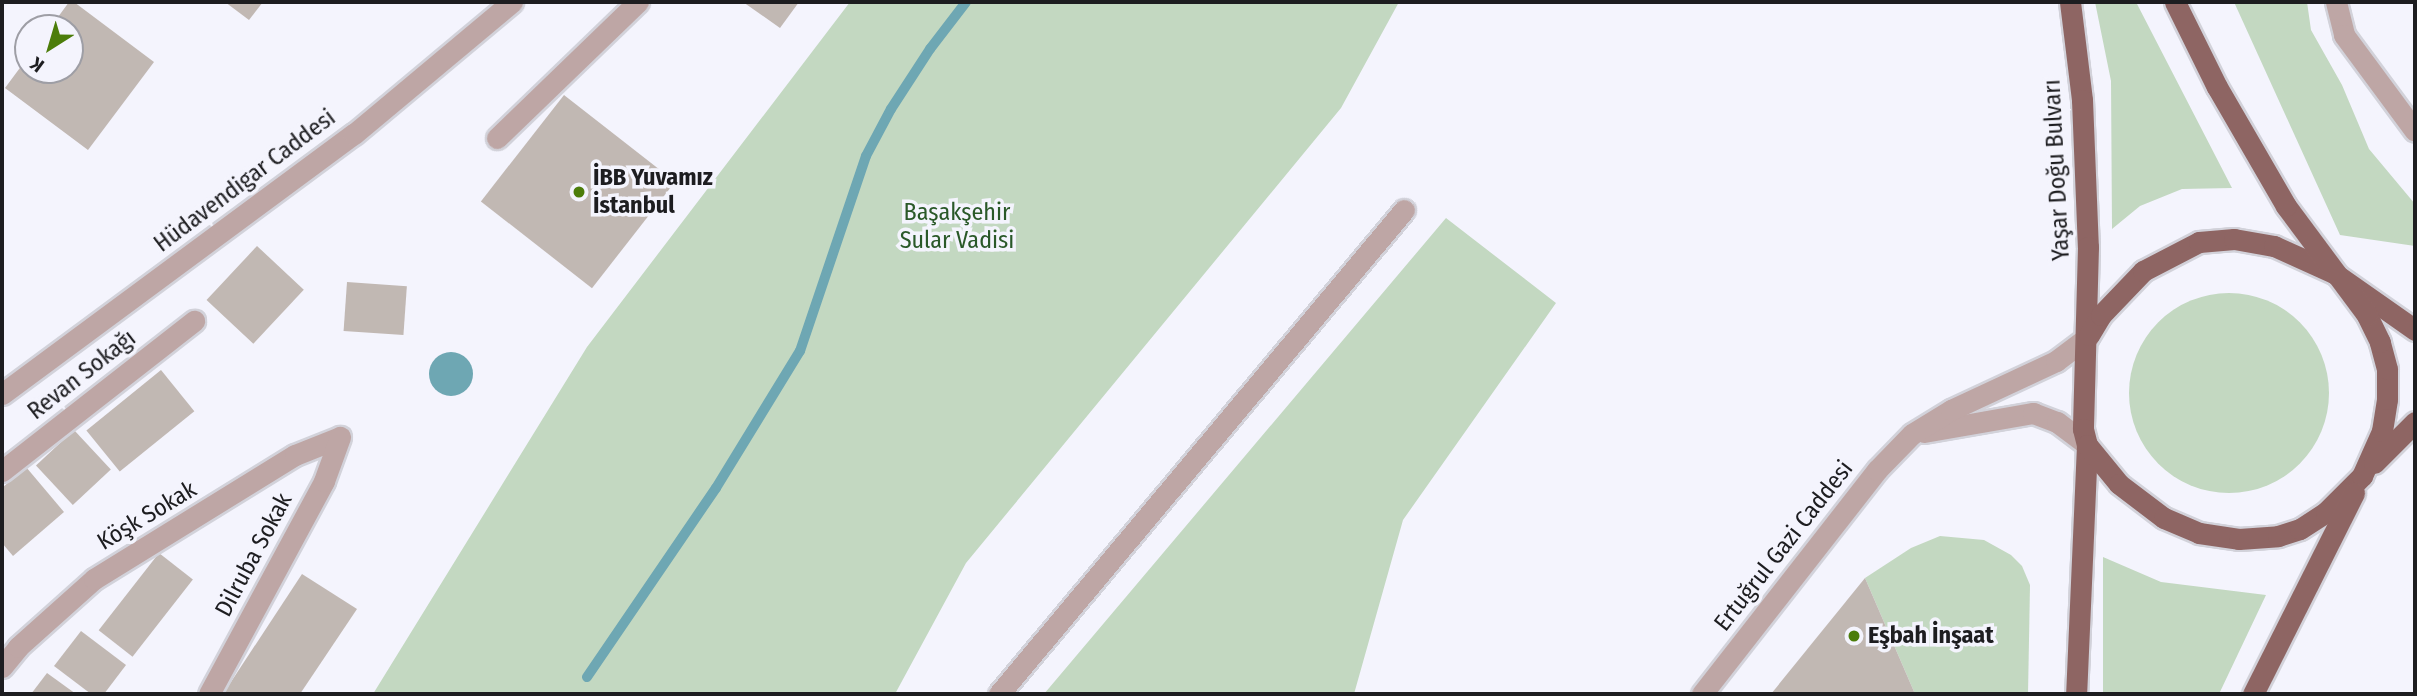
<!DOCTYPE html>
<html>
<head>
<meta charset="utf-8">
<style>
  body { margin:0 }
  #map { position:relative; width:2417px; height:696px; overflow:hidden; background:#f4f4fd; font-family:"Fira Sans Condensed",sans-serif }
  div>[style] { position:absolute }
  [style*='--x'] { left:calc(var(--x)*1px); top:calc(var(--y)*1px); width:calc(var(--w)*1px); rotate:calc(var(--a)*1deg) }
  .green>* { inset:0; background:#c3d8c1 }
  .round { border-radius:50% }
  .water>* { inset:0; background:#6ea7b3 }
  .stream>* { height:10px; margin:-5px; padding:0 5px; transform-origin:5px; border-radius:5px; background:#6ea7b3 }
  .building>* { inset:0; background:#c1b8b3; transform-origin:0 0 }
  .roads { filter:drop-shadow(2px 0 #d2d2da) drop-shadow(-2px 0 #d2d2da) drop-shadow(0 2px #d2d2da) drop-shadow(0 -2px #d2d2da) }
  .minor>* { height:21px; margin:-10.5px; padding:0 10.5px; transform-origin:10.5px; border-radius:10.5px; background:#bea6a5 }
  .major>* { height:21px; margin:-10.5px; padding:0 10.5px; transform-origin:10.5px; border-radius:10.5px; background:#8e6563 }
  .dots>* { width:19px; height:19px; translate:-50% -50%; box-sizing:border-box; border:4px solid #f4f4fd; border-radius:50% }
  span { translate:-50% -50%; white-space:nowrap; text-align:center; line-height:1.15; -webkit-text-stroke:7px #f4f4fd; paint-order:stroke }
  .street-label { font-size:24px; color:#1d1d20 }
  .poi-label { font-size:24px; color:#1d1d20; font-weight:700 }
  .left { translate:0 -50%; text-align:left }
  .park-label { font-size:24px; color:#2a5929 }
  .frame { position:absolute; inset:0; border:4px solid #1d1d20; pointer-events:none }
  .north { position:absolute; left:14px; top:14px; width:70px; height:70px; box-sizing:border-box; background:#f4f4fd; border:2px solid #9e9ea5; border-radius:50%; rotate:217deg; font-size:19px; font-weight:700; line-height:28px; text-align:center; color:#1d1d20 }
  .north::after { content:''; display:block; margin:auto; width:24px; height:32px; background:#4c7d0a; clip-path:polygon(50% 0,100% 100%,50% 72%,0 100%) }
</style>
</head>
<body>
<div id="map">
  <div class="green">
    <i style="clip-path:polygon(850px 2px,1399px 2px,1341px 108px,966px 563px,895px 694px,373px 694px,587px 347px)"></i>
    <i style="clip-path:polygon(2095px 2px,2136px 2px,2232px 188px,2182px 189px,2140px 206px,2112px 229px,2111px 81px)"></i>
    <i style="clip-path:polygon(2234px 2px,2307px 2px,2311px 30px,2342px 85px,2369px 149px,2415px 204px,2415px 246px,2340px 235px)"></i>
    <i style="clip-path:polygon(1446px 218px,1556px 303px,1403px 520px,1354px 694px,1044px 694px)"></i>
    <i class="round" style="left:2129px;top:293px;width:200px;height:200px"></i>
    <i style="clip-path:polygon(1940px 536px,1984px 540px,2011px 555px,2022px 566px,2030px 585px,2028px 694px,1915px 694px,1865px 578px,1911px 548px)"></i>
    <i style="clip-path:polygon(2103px 557px,2161px 582px,2266px 595px,2219px 694px,2103px 694px)"></i>
  </div>
  <div class="water">
    <i class="round" style="left:429px;top:352px;width:44px;height:44px"></i>
  </div>
  <div class="stream">
    <i style="--x:587;--y:677;--w:229;--a:-55.7"></i>
    <i style="--x:716;--y:488;--w:161;--a:-58.5"></i>
    <i style="--x:800;--y:351;--w:206;--a:-71.3"></i>
    <i style="--x:866;--y:156;--w:53;--a:-62"></i>
    <i style="--x:891;--y:109;--w:72;--a:-57"></i>
    <i style="--x:930;--y:49;--w:59;--a:-52.5"></i>
  </div>
  <div class="building">
    <i style="clip-path:polygon(69px 2px,74px 2px,154px 62px,88px 150px,5px 88px,28px 57px,28px 70px,70px 70px,70px 28px,50px 28px)"></i>
    <i style="clip-path:polygon(225px 2px,263px 2px,249px 20px)"></i>
    <i style="clip-path:polygon(743px 2px,799px 2px,780px 28px)"></i>
    <i style="left:564px;top:95px;width:141px;height:135px;rotate:38deg"></i>
    <i style="left:257px;top:246px;width:64px;height:74px;rotate:43deg"></i>
    <i style="left:347px;top:282px;width:60px;height:49px;rotate:4deg"></i>
    <i style="left:161px;top:370px;width:53px;height:96px;rotate:51deg"></i>
    <i style="left:74px;top:430px;width:54px;height:52px;rotate:47deg"></i>
    <i style="clip-path:polygon(26px 467px,64px 512px,13px 556px,2px 543px,2px 488px)"></i>
    <i style="left:159px;top:553px;width:43px;height:98px;rotate:38deg"></i>
    <i style="clip-path:polygon(302px 574px,357px 609px,300px 694px,223px 694px)"></i>
    <i style="clip-path:polygon(1865px 578px,1915px 694px,1771px 694px)"></i>
    <i style="clip-path:polygon(81px 631px,126px 665px,104px 694px,91px 694px,54px 666px)"></i>
    <i style="clip-path:polygon(47px 673px,76px 694px,31px 694px)"></i>
  </div>
  <div class="roads">
    <div class="minor">
      <i style="--x:2336;--y:2;--w:34;--a:76"></i>
      <i style="--x:2344;--y:35;--w:119;--a:53.5"></i>
      <i style="--x:497;--y:138;--w:196;--a:-44"></i>
      <i style="--x:2;--y:394;--w:438;--a:-36.5"></i>
      <i style="--x:354;--y:134;--w:206;--a:-39.9"></i>
      <i style="--x:1924;--y:432;--w:111;--a:-9.9"></i>
      <i style="--x:2033;--y:413;--w:26;--a:21"></i>
      <i style="--x:2057;--y:422;--w:38;--a:37"></i>
      <i style="--x:2;--y:471;--w:244;--a:-38"></i>
      <i style="--x:2;--y:667;--w:26;--a:-51"></i>
      <i style="--x:18;--y:647;--w:102;--a:-41.8"></i>
      <i style="--x:94;--y:579;--w:236;--a:-31.7"></i>
      <i style="--x:295;--y:455;--w:48;--a:-21.8"></i>
      <i style="--x:209;--y:694;--w:242;--a:-61.6"></i>
      <i style="--x:324;--y:481;--w:47;--a:-70"></i>
      <i style="--x:999;--y:694;--w:631;--a:-50.08"></i>
      <i style="--x:1702;--y:694;--w:284;--a:-52"></i>
      <i style="--x:1877;--y:470;--w:50;--a:-45.8"></i>
      <i style="--x:1912;--y:434;--w:46;--a:-31.6"></i>
      <i style="--x:1951;--y:410;--w:116;--a:-25"></i>
      <i style="--x:2056;--y:361;--w:40;--a:-37"></i>
    </div>
    <div class="major">
      <i style="--x:2070;--y:2;--w:99;--a:83"></i>
      <i style="--x:2082;--y:100;--w:147;--a:87.7"></i>
      <i style="--x:2088;--y:247;--w:182;--a:91.6"></i>
      <i style="--x:2083;--y:429;--w:16;--a:76"></i>
      <i style="--x:2087;--y:445;--w:249;--a:92.5"></i>
      <i style="--x:2089;--y:335;--w:23;--a:-59"></i>
      <i style="--x:2101;--y:315;--w:61;--a:-46.3"></i>
      <i style="--x:2143;--y:271;--w:63;--a:-27.4"></i>
      <i style="--x:2199;--y:242;--w:35;--a:-5"></i>
      <i style="--x:2234;--y:239;--w:41;--a:9.9"></i>
      <i style="--x:2274;--y:246;--w:66;--a:24.2"></i>
      <i style="--x:2334;--y:273;--w:99;--a:35.1"></i>
      <i style="--x:2087;--y:445;--w:50;--a:50.6"></i>
      <i style="--x:2119;--y:484;--w:56;--a:37.1"></i>
      <i style="--x:2164;--y:518;--w:38;--a:23"></i>
      <i style="--x:2199;--y:533;--w:40;--a:8.5"></i>
      <i style="--x:2239;--y:539;--w:39;--a:-4"></i>
      <i style="--x:2278;--y:536;--w:23;--a:-18"></i>
      <i style="--x:2300;--y:529;--w:31;--a:-33"></i>
      <i style="--x:2326;--y:512;--w:51;--a:-45"></i>
      <i style="--x:2362;--y:476;--w:49;--a:-66"></i>
      <i style="--x:2382;--y:431;--w:32;--a:-81"></i>
      <i style="--x:2387;--y:399;--w:30;--a:-90"></i>
      <i style="--x:2387;--y:369;--w:28;--a:-105"></i>
      <i style="--x:2380;--y:342;--w:30;--a:-116"></i>
      <i style="--x:2367;--y:315;--w:136;--a:-126.6"></i>
      <i style="--x:2286;--y:206;--w:138;--a:-120.1"></i>
      <i style="--x:2217;--y:87;--w:95;--a:-116.3"></i>
      <i style="--x:2374;--y:463;--w:58;--a:-45"></i>
      <i style="--x:2253;--y:694;--w:225;--a:-63.3"></i>
    </div>
  </div>
  <div class="dots">
    <i style="left:579px;top:192px;background:#4c7d0a"></i>
    <i style="left:1854px;top:636px;background:#4c7d0a"></i>
  </div>
  <div class="street-label">
    <span style="left:2057px;top:170px;rotate:-93deg">Yaşar Doğu Bulvarı</span>
    <span style="left:245px;top:181px;rotate:-37deg">Hüdavendigar Caddesi</span>
    <span style="left:82px;top:375px;rotate:-38deg">Revan Sokağı</span>
    <span style="left:147px;top:516px;rotate:-31deg">Köşk Sokak</span>
    <span style="left:1784px;top:546px;rotate:-52deg">Ertuğrul Gazi Caddesi</span>
    <span style="left:254px;top:555px;rotate:-62deg">Dilruba Sokak</span>
  </div>
  <div class="poi-label">
    <span class="left" style="left:593px;top:192px">İBB Yuvamız<br>İstanbul</span>
    <span class="left" style="left:1868px;top:636px">Eşbah İnşaat</span>
  </div>
  <div class="park-label">
    <span style="left:957px;top:227px">Başakşehir<br>Sular Vadisi</span>
  </div>
  <div class="frame"></div>
  <div class="north">K</div>
</div>
</body>
</html>
